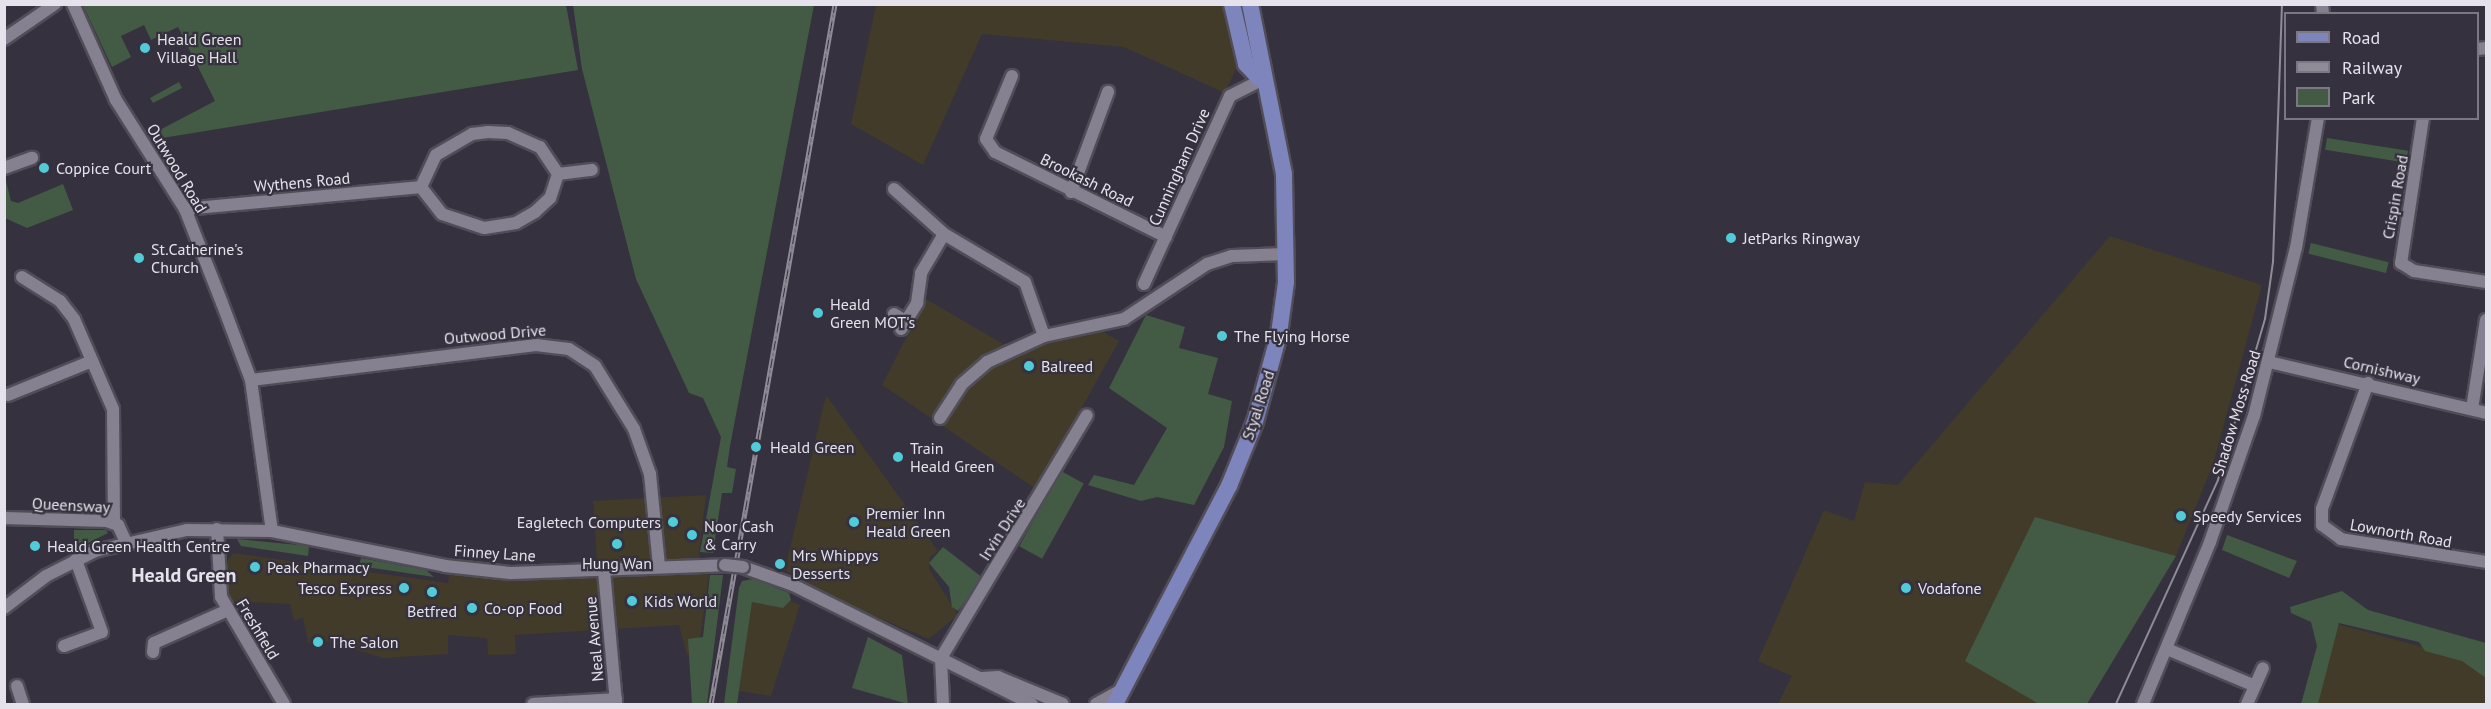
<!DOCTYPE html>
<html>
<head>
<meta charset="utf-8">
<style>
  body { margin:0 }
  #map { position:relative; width:2491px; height:709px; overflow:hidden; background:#36313e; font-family:"PT Sans",sans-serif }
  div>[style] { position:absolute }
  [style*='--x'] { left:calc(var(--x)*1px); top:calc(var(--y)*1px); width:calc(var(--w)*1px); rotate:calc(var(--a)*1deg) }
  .commercial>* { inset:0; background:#423b29 }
  .green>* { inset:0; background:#435b45; transform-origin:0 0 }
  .roads { filter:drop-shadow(2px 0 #514d58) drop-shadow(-2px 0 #514d58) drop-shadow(0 2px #514d58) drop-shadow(0 -2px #514d58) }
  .minor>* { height:12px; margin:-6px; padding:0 6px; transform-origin:6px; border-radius:6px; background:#868190 }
  .major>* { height:16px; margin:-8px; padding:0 8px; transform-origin:8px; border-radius:8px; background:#7e84bc }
  .tram>* { height:1.5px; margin:-0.75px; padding:0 0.75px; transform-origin:0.75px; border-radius:0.75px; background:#908c97 }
  .rail>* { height:5px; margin-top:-2.5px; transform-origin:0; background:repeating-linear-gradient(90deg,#36313e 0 9px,#908c97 0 18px); box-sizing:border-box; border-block:2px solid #908c97 }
  .bridges { filter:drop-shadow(2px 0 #514d58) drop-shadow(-2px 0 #514d58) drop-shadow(0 2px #514d58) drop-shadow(0 -2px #514d58) }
  .minor-bridge>* { height:12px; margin:-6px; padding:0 6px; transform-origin:6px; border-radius:6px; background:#868190 }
  .dots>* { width:16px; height:16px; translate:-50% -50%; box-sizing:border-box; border:3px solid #36313e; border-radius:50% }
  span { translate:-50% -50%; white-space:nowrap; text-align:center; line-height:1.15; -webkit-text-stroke:4.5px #36313e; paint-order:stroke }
  .poi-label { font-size:16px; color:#e5e2eb }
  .left { translate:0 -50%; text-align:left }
  .right { translate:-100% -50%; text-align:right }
  .street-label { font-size:16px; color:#e5e2eb }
  .quarter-label { font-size:20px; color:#e5e2eb; font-weight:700 }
  .frame { position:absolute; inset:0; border:6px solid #e5e2eb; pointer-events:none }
  .legend { position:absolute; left:2284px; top:12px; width:195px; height:108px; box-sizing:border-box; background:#36313e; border:2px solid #7c7883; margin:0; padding:8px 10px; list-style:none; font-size:18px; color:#e5e2eb }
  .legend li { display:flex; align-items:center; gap:12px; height:30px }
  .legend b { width:30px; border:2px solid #7c7883 }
</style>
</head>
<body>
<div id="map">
  <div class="commercial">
    <i style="clip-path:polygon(876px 5px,1225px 5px,1238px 64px,1225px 93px,1124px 47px,982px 34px,923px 165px,851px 124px)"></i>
    <i style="clip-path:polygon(2110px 236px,2262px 285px,2213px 464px,2176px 556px,2035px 517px,2053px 704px,1778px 704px,1792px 676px,1758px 661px,1824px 510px,1854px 521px,1865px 482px,1898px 485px)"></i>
    <i style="clip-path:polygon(926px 299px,1003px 344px,1103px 332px,1119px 341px,1036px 489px,882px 385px)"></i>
    <i style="clip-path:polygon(826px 395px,938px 551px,930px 557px,929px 569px,958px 615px,929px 639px,839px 601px,785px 570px)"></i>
    <i style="clip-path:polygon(706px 495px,699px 554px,709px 574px,698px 653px,687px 655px,679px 625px,515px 635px,516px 654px,488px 655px,487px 638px,448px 635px,448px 654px,383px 658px,327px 641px,318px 650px,308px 642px,303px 617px,294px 621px,290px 604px,230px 601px,224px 587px,224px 567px,233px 553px,448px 583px,449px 574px,525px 580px,598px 577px,593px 501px)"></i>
    <i style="clip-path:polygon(754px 587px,800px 605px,771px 696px,739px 691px)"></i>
    <i style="clip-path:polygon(2337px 624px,2486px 664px,2486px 704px,2318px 704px)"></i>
  </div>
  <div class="green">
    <i style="clip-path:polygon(83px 5px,566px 5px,578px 70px,150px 140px,154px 133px,215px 101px,178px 27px,151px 40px,144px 25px,121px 36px,131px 57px,112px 67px)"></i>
    <i style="clip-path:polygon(573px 5px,814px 5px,730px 446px,727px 467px,736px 469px,732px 493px,722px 493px,713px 553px,700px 552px,721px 437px,703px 398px,689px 393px,636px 279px,582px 69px)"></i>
    <i style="clip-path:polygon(179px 82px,182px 88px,153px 103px,150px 98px)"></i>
    <i style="left:2327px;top:138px;width:82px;height:12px;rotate:9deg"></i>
    <i style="clip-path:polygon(5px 177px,11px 201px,18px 203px,63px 184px,73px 210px,27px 228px,5px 218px)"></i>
    <i style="left:2311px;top:243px;width:80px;height:11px;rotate:14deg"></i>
    <i style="clip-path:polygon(1146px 315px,1185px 327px,1179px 348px,1218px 358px,1208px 394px,1232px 401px,1224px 447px,1194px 505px,1157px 497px,1141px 501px,1088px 485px,1094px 475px,1134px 485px,1167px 428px,1109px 388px)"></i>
    <i style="left:1061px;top:471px;width:26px;height:86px;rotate:29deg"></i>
    <i style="clip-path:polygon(2035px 517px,2176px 556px,2087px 704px,2039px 704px,1965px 661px)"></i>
    <i style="clip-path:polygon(74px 530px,106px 530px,108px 533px,74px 550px)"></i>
    <i style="clip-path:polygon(2227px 535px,2297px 561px,2289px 578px,2222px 550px)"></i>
    <i style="clip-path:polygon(237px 539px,309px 546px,308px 556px,241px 546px)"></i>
    <i style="clip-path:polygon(943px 547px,983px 578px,958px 611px,952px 607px,949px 587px,929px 563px)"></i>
    <i style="clip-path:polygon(361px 558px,426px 570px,434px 577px,359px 566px)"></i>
    <i style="clip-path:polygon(710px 575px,723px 575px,707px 704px,692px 704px,688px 639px,703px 637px)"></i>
    <i style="clip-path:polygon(753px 579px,789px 593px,791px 600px,783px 608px,752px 602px,737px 704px,724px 704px,739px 588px,742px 581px)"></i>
    <i style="clip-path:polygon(2342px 591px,2368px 610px,2486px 643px,2486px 678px,2462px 661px,2425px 651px,2419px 642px,2339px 623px,2318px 704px,2301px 704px,2317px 646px,2311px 622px,2291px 613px,2290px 607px)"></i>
    <i style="clip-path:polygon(868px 637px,902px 655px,908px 704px,852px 688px)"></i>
  </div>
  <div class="roads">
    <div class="minor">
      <i style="--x:73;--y:4;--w:105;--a:65.9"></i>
      <i style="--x:116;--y:100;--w:129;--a:57.7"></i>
      <i style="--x:185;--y:209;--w:101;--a:68.5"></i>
      <i style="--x:222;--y:303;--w:82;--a:69.4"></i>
      <i style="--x:251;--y:380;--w:152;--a:82.1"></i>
      <i style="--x:2322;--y:4;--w:10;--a:84"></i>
      <i style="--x:4;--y:39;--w:62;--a:-34.5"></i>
      <i style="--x:2478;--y:49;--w:8;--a:-7"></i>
      <i style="--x:1012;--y:76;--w:68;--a:112.4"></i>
      <i style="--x:986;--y:139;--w:16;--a:55"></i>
      <i style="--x:995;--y:152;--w:191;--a:26.4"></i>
      <i style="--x:2423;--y:118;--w:147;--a:98.6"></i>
      <i style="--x:2401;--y:263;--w:15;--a:32"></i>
      <i style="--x:2414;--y:271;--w:73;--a:8.7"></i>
      <i style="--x:488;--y:132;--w:20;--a:3"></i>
      <i style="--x:508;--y:133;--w:35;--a:24"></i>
      <i style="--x:540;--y:147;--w:32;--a:56"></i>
      <i style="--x:558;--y:174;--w:25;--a:108"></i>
      <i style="--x:550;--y:198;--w:21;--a:137"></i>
      <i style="--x:535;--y:212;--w:22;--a:150"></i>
      <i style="--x:516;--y:223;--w:32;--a:171"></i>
      <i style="--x:484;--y:228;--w:44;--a:-161.6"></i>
      <i style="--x:442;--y:214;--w:34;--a:-128"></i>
      <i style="--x:421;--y:187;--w:35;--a:-65"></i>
      <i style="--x:436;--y:155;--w:42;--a:-30.3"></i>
      <i style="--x:472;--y:134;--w:16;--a:-7"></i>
      <i style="--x:4;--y:168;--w:30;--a:-20"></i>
      <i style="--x:558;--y:174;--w:34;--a:-7"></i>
      <i style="--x:894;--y:189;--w:67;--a:42"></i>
      <i style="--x:944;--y:234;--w:94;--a:30.7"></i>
      <i style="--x:1025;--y:282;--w:57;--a:70.6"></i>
      <i style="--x:1071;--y:192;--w:107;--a:-69.7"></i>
      <i style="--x:185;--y:209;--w:237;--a:-5.3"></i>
      <i style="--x:22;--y:277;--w:45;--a:32.3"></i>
      <i style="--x:60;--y:301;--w:23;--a:52"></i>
      <i style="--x:74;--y:319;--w:98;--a:66.6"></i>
      <i style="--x:113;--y:409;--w:113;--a:89.5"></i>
      <i style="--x:1144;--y:284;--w:207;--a:-65.4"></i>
      <i style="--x:1230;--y:96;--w:35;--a:-27"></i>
      <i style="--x:894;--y:314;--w:13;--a:32"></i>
      <i style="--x:901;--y:329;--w:31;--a:-58"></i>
      <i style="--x:917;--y:303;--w:30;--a:-82"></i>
      <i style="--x:921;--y:273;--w:45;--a:-59.5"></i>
      <i style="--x:2269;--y:362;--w:223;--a:13.2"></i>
      <i style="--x:251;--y:380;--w:287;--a:-7"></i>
      <i style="--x:536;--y:345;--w:33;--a:7"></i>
      <i style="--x:569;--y:349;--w:31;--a:33"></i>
      <i style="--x:595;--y:366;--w:74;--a:58.2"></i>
      <i style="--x:634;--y:429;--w:48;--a:70.4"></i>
      <i style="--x:650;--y:474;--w:91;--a:84.4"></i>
      <i style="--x:2368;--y:383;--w:134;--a:110.1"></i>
      <i style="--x:2322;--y:509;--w:16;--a:90"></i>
      <i style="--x:2322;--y:525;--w:24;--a:36"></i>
      <i style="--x:2341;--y:539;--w:147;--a:9"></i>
      <i style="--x:8;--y:395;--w:91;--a:-22"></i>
      <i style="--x:2472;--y:409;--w:90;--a:-81.1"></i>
      <i style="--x:940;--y:418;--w:40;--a:-57.1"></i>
      <i style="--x:962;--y:384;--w:33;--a:-41"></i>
      <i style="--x:987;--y:362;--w:63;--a:-24.5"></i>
      <i style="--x:1044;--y:336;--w:82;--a:-12"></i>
      <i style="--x:1124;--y:319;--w:100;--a:-33.5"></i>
      <i style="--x:1207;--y:264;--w:26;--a:-18"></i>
      <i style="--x:1232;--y:256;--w:54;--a:-2.1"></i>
      <i style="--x:4;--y:518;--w:103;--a:1.7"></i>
      <i style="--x:107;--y:521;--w:12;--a:20"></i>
      <i style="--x:118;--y:525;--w:17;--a:65"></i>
      <i style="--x:217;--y:529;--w:68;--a:86.6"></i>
      <i style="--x:221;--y:597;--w:124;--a:59.5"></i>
      <i style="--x:743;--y:567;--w:53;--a:19.8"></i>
      <i style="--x:793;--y:585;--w:267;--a:26.5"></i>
      <i style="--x:604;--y:571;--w:134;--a:84.8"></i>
      <i style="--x:4;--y:608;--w:53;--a:-37.3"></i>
      <i style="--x:46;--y:576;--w:55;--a:-27"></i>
      <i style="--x:95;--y:551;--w:94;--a:-12.9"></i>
      <i style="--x:187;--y:530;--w:85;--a:0.7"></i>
      <i style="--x:272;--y:531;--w:177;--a:11.4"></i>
      <i style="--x:445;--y:566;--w:66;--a:6.1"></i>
      <i style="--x:511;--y:573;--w:214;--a:-2.1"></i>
      <i style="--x:64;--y:646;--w:40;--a:-20.2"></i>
      <i style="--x:102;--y:632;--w:77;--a:-109.9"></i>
      <i style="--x:2167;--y:649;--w:95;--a:22.8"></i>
      <i style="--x:153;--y:652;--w:9;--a:-84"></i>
      <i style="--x:154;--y:643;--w:81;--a:-24"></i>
      <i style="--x:982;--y:678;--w:16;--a:-4"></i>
      <i style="--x:998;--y:677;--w:70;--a:22.6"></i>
      <i style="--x:17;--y:686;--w:19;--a:72"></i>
      <i style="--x:533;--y:704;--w:83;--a:-3.4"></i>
      <i style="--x:943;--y:704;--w:46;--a:-92.5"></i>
      <i style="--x:941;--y:658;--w:283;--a:-59"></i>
      <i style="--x:1096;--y:704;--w:29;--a:-29"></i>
      <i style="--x:2143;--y:704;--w:175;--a:-67.5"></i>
      <i style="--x:2210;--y:542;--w:133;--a:-70.8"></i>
      <i style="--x:2254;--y:416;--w:173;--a:-76"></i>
      <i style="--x:2296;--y:248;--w:132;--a:-80.4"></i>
      <i style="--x:2247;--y:704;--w:39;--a:-66"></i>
    </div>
    <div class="major">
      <i style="--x:1232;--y:4;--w:62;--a:76.9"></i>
      <i style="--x:1246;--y:64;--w:22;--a:47"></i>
      <i style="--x:1115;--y:704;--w:246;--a:-62.4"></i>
      <i style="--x:1229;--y:486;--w:69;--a:-67.9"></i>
      <i style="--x:1255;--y:422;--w:91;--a:-74.7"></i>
      <i style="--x:1279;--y:334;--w:52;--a:-82.3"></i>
      <i style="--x:1286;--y:282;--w:108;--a:-91.1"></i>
      <i style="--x:1284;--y:174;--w:173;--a:-101.3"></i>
    </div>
  </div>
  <div class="tram">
    <i style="--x:2116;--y:704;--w:246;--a:-65.5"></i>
    <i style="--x:2218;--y:480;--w:168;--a:-73.7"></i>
    <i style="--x:2265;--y:319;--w:58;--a:-82"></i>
    <i style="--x:2273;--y:262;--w:258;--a:-88"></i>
  </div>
  <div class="rail">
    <i style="--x:711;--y:704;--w:711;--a:-79.95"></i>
  </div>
  <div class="bridges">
    <div class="minor-bridge">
      <i style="--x:725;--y:565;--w:18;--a:6"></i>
    </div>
  </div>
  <div class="dots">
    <i style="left:145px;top:48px;background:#52cbd8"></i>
    <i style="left:44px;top:168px;background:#52cbd8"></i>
    <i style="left:1731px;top:238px;background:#52cbd8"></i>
    <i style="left:139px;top:258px;background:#52cbd8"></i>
    <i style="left:818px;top:313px;background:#52cbd8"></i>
    <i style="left:1222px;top:336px;background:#52cbd8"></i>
    <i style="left:1029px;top:366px;background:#52cbd8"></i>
    <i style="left:756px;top:447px;background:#52cbd8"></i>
    <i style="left:898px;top:457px;background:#52cbd8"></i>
    <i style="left:2181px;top:516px;background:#52cbd8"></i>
    <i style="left:673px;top:522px;background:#52cbd8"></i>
    <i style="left:854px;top:522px;background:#52cbd8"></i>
    <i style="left:692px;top:535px;background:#52cbd8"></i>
    <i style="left:617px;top:544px;background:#52cbd8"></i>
    <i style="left:35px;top:546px;background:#52cbd8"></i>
    <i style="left:780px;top:564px;background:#52cbd8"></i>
    <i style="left:255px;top:567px;background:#52cbd8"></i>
    <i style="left:404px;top:588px;background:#52cbd8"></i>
    <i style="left:1906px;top:588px;background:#52cbd8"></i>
    <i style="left:432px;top:592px;background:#52cbd8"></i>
    <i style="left:632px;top:601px;background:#52cbd8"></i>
    <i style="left:472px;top:608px;background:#52cbd8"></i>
    <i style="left:318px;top:642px;background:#52cbd8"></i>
  </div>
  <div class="poi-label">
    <span class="left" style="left:157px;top:48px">Heald Green<br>Village Hall</span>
    <span class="left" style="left:56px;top:168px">Coppice Court</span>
    <span class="left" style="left:1743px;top:238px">JetParks Ringway</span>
    <span class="left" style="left:151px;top:258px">St.Catherine's<br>Church</span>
    <span class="left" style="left:830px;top:313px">Heald<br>Green MOT's</span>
    <span class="left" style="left:1234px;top:336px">The Flying Horse</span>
    <span class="left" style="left:1041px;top:366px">Balreed</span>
    <span class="left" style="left:770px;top:447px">Heald Green</span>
    <span class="left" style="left:910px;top:457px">Train<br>Heald Green</span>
    <span class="left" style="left:866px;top:522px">Premier Inn<br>Heald Green</span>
    <span class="left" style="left:2193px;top:516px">Speedy Services</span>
    <span class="right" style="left:661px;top:522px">Eagletech Computers</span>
    <span class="left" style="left:704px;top:535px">Noor Cash<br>&amp; Carry</span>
    <span class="left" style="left:47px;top:546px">Heald Green Health Centre</span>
    <span class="left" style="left:792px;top:564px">Mrs Whippys<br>Desserts</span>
    <span style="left:617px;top:563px">Hung Wan</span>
    <span class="left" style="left:267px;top:567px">Peak Pharmacy</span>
    <span class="right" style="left:392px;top:588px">Tesco Express</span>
    <span class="left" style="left:1918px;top:588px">Vodafone</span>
    <span class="left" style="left:644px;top:601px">Kids World</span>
    <span class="left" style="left:484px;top:608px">Co-op Food</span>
    <span style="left:432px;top:611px">Betfred</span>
    <span class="left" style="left:330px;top:642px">The Salon</span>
  </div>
  <div class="street-label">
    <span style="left:1179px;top:167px;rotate:-66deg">Cunningham Drive</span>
    <span style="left:177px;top:168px;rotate:59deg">Outwood Road</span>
    <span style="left:1087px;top:180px;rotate:26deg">Brookash Road</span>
    <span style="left:302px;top:182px;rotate:-5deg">Wythens Road</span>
    <span style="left:2395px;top:197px;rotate:-80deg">Crispin Road</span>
    <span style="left:495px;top:334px;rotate:-5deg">Outwood Drive</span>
    <span style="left:2382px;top:370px;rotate:13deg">Cornishway</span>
    <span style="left:1258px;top:405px;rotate:-72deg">Styal Road</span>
    <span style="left:2236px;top:413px;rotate:-73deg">Shadow Moss Road</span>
    <span style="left:71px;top:505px;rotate:3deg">Queensway</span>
    <span style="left:1002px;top:529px;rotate:-57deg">Irvin Drive</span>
    <span style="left:2401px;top:533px;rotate:10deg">Lownorth Road</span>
    <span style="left:495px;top:553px;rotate:4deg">Finney Lane</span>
    <span style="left:258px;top:629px;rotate:59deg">Freshfield</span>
    <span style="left:594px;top:639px;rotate:-95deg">Neal Avenue</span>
  </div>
  <div class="quarter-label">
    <span style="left:184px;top:575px">Heald Green</span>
  </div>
  <div class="frame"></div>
  <ul class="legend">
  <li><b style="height:8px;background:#7e84bc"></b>Road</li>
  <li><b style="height:8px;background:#908c97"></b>Railway</li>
  <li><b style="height:16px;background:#435b45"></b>Park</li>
  </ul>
</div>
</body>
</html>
